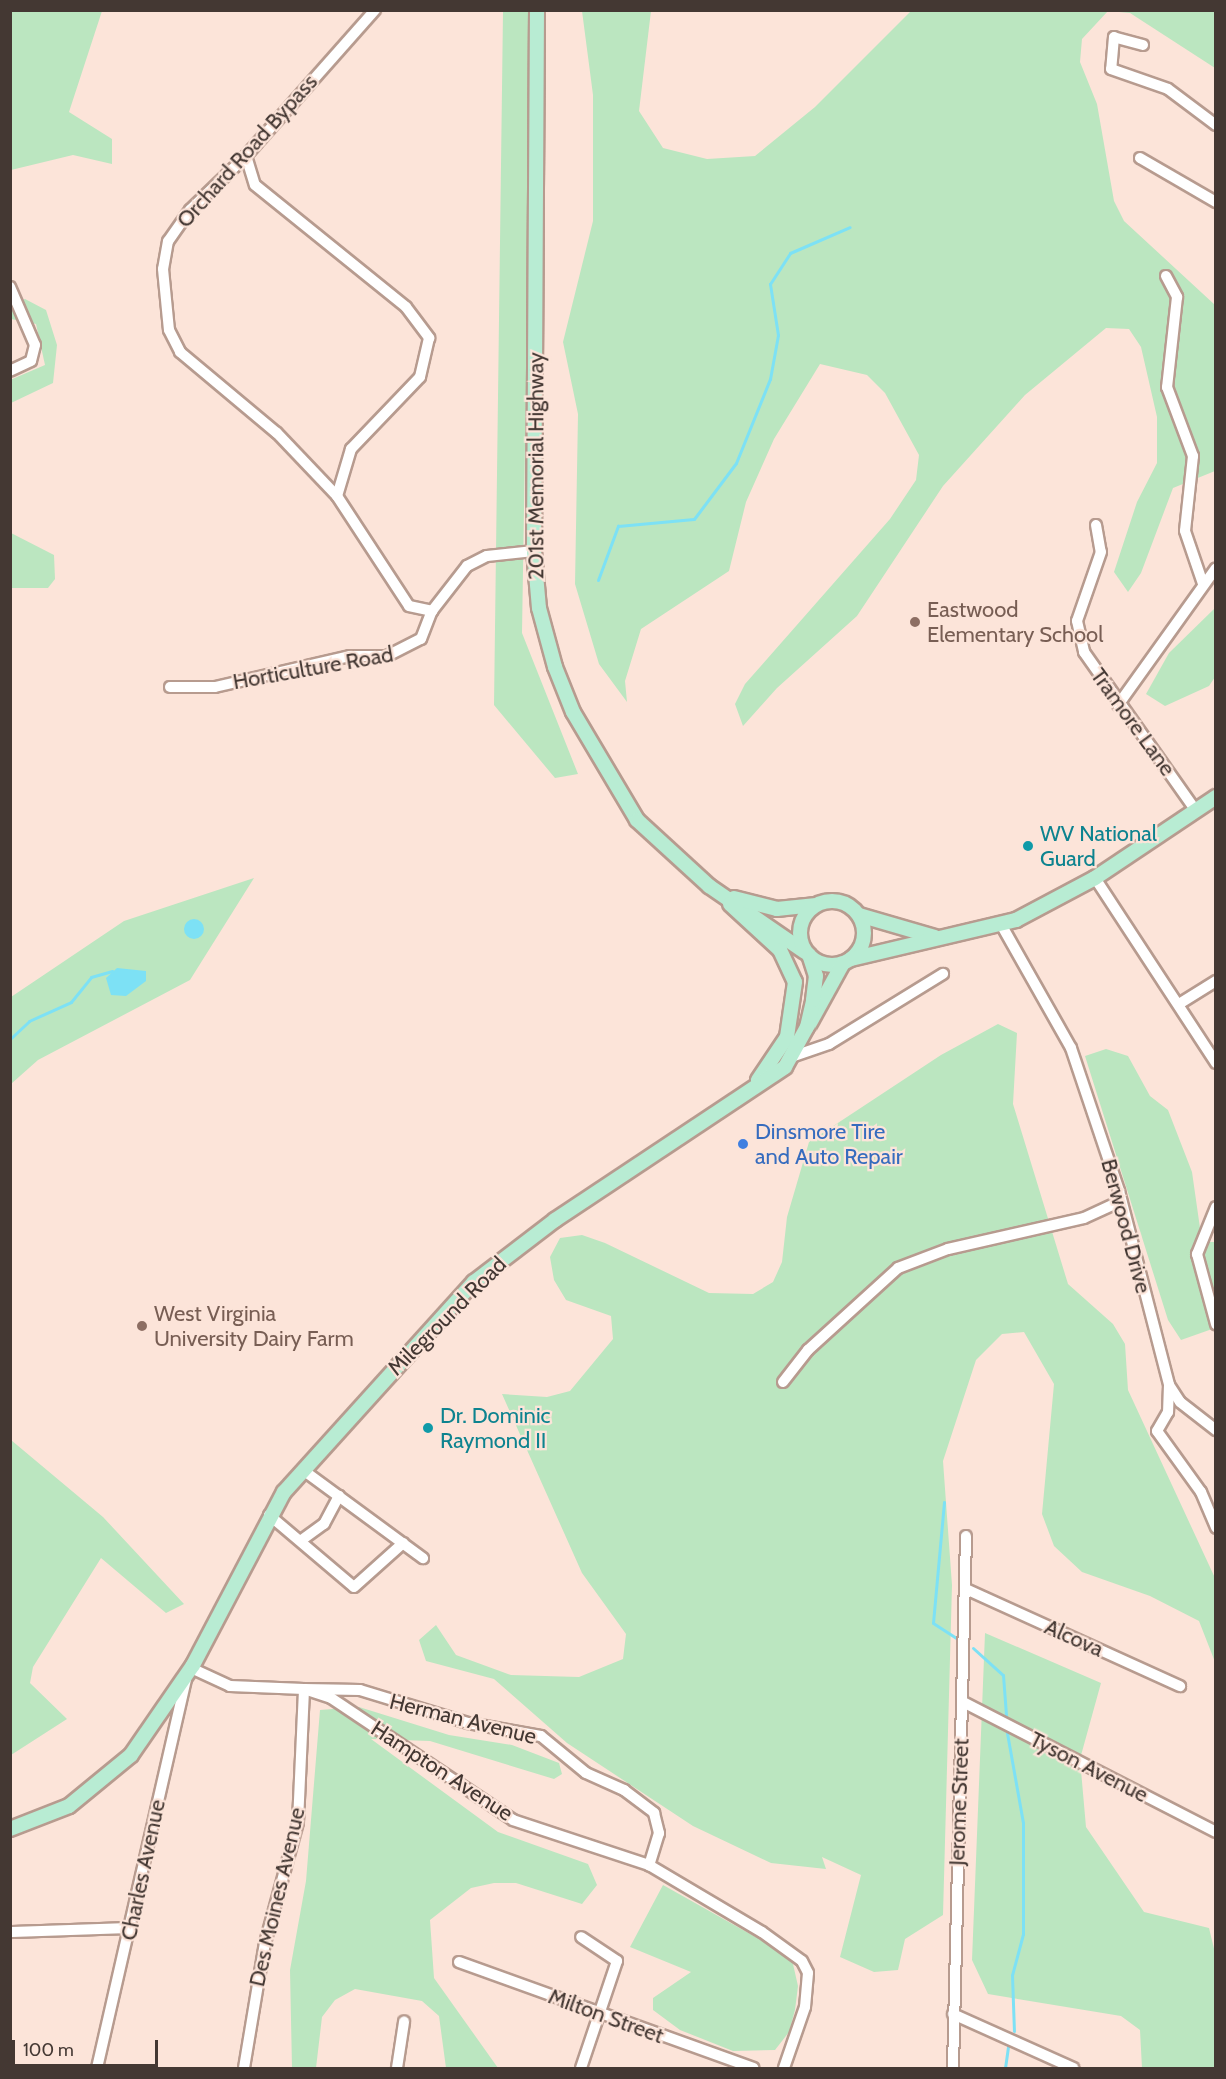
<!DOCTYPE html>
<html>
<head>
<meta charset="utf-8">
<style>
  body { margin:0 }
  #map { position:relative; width:1226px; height:2079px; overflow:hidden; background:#fce4d9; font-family:Cabin,sans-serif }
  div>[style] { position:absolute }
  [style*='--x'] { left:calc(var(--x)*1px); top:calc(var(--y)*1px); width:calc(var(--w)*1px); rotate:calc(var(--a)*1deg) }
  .green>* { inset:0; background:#bbe6c0 }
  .water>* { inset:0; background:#7de1f5 }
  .round { border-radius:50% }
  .stream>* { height:3px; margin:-1.5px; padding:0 1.5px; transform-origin:1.5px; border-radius:1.5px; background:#7de1f5 }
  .roads { filter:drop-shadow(2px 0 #b79b8f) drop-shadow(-2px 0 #b79b8f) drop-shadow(0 2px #b79b8f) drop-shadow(0 -2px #b79b8f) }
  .minor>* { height:10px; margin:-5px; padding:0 5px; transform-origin:5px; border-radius:5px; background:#fff }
  .major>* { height:14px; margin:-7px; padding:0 7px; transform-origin:7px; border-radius:7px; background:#b8ecd3 }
  .major>.ring { margin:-7px; padding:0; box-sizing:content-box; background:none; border:14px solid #b8ecd3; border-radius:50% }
  .dots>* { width:16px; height:16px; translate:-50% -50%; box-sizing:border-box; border:3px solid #fce4d9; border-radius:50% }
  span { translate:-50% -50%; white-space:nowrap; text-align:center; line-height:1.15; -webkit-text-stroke:4.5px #fce4d9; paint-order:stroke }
  .street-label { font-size:22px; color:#443833 }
  .education-label { font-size:22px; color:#785e54 }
  .left { translate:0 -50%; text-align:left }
  .culture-label { font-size:22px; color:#0d838f }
  .shop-label { font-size:22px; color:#366cbe }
  .frame { position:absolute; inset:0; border:12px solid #443833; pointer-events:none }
  .scale { position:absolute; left:12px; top:2040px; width:146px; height:27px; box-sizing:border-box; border:3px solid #443833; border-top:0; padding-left:8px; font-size:18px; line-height:21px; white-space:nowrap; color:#443833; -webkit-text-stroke:4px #fce4d9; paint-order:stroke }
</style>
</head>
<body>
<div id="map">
  <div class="green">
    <i style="clip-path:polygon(10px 11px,102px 11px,69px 112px,112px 139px,112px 164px,73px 155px,11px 170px)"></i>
    <i style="clip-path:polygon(503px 11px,532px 11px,522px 633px,578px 774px,555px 778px,494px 705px)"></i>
    <i style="clip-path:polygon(582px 11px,651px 11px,639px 111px,663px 148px,707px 159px,755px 156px,815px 107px,911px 11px,1215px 11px,1215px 68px,1130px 13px,1108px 11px,1082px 39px,1080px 62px,1097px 104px,1114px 201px,1124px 221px,1215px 305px,1215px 471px,1173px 488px,1141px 573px,1128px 592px,1114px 572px,1137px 502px,1157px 463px,1157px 417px,1141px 347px,1129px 329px,1106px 328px,1025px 395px,943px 486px,857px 616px,777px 688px,743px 726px,735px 704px,745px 684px,890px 519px,916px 480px,919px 455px,885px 393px,867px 375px,820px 364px,774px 439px,746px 502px,729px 571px,641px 629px,625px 681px,627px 702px,599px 664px,575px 584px,578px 414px,563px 342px,593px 221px,593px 95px)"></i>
    <i style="clip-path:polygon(25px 299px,46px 310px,57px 345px,53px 383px,11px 403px,10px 380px,45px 365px,36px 324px,11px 319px,11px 304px)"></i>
    <i style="clip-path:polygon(11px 533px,54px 555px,55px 579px,48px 588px,11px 588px)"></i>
    <i style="clip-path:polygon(1215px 608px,1215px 677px,1209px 686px,1165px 706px,1146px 694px,1169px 653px)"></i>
    <i style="clip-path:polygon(254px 878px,190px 980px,38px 1060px,11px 1084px,11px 997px,124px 921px)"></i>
    <i style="clip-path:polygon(998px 1024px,1017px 1033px,1013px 1104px,1068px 1284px,1113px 1324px,1125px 1344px,1128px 1390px,1215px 1578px,1215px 1662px,1199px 1621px,1150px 1596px,1082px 1572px,1054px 1546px,1042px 1514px,1054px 1384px,1024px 1332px,1002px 1334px,976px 1360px,943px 1461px,952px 1585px,943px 1915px,905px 1939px,898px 1970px,874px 1972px,840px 1957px,861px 1875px,822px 1857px,826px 1869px,771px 1863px,693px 1826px,567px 1743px,494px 1679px,426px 1661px,419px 1640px,436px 1625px,456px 1655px,511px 1675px,579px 1677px,623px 1659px,626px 1634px,582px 1573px,502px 1394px,547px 1397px,570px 1391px,613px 1339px,611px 1316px,566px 1300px,554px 1280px,550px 1257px,560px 1238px,582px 1235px,605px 1243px,709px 1293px,753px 1294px,773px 1282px,782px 1262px,787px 1217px,809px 1142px,941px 1055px)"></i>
    <i style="clip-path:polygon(1106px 1049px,1128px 1056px,1150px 1096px,1168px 1110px,1192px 1172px,1202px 1242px,1215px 1242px,1215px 1328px,1181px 1340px,1168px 1320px,1085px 1056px)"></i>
    <i style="clip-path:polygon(11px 1440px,103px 1517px,184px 1604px,166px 1613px,101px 1558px,33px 1667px,30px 1683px,67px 1719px,11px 1755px)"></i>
    <i style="clip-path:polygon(985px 1633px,1101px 1683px,1080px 1759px,1086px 1827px,1144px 1912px,1209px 1928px,1216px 1957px,1215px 2068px,1142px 2068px,1140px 2030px,1121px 2016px,988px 1994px,972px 1960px)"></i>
    <i style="clip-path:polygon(359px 1707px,449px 1735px,512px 1745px,559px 1763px,562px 1774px,554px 1779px,430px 1741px,371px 1739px,498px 1832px,588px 1864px,597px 1885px,582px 1904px,516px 1883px,494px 1883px,471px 1888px,430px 1920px,434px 1978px,498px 2068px,446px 2068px,439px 2016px,422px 2001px,355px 1989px,335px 2000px,322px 2017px,316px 2068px,292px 2068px,290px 1970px,306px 1881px,320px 1710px)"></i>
    <i style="clip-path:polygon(663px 1885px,786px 1954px,793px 1964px,798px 1986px,795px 2010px,789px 2032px,775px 2050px,733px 2051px,680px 2030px,653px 2010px,653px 1998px,691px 1972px,630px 1947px)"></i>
  </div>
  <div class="water">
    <i class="round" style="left:184px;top:919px;width:20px;height:20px"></i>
    <i style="clip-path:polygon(117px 968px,146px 971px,146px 981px,126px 996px,111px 995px,106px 978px)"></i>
  </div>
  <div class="stream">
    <i style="--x:598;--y:580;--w:58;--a:-69.7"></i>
    <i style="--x:618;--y:526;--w:76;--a:-5.3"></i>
    <i style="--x:694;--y:519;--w:70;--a:-53.1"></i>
    <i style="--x:736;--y:463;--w:91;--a:-68"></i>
    <i style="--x:770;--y:379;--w:45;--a:-79.7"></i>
    <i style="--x:778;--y:335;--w:52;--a:-98.9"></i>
    <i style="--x:770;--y:284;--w:37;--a:-57"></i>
    <i style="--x:790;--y:253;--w:65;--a:-23.4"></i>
    <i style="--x:10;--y:1039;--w:26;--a:-43"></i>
    <i style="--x:29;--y:1021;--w:46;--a:-24.3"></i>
    <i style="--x:71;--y:1002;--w:32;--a:-51"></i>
    <i style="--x:91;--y:977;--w:22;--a:-16"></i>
    <i style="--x:944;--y:1502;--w:121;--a:95.2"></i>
    <i style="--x:933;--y:1623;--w:30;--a:33"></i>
    <i style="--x:973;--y:1648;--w:40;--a:42"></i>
    <i style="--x:1003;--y:1675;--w:40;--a:85.7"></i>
    <i style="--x:1007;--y:1733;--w:91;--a:79.9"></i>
    <i style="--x:1023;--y:1823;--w:111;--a:90"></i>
    <i style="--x:1023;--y:1934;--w:42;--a:105"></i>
    <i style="--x:1012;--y:1975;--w:56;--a:88"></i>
    <i style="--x:1005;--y:2068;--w:22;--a:-82"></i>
  </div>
  <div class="roads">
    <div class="minor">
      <i style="--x:375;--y:10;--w:195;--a:131.5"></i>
      <i style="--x:246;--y:156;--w:78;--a:136"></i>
      <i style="--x:190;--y:210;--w:38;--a:125"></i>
      <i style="--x:168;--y:241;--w:28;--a:100"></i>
      <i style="--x:163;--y:269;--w:61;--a:84.4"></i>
      <i style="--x:169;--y:330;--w:25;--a:63"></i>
      <i style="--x:180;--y:352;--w:126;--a:39.9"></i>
      <i style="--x:277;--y:433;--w:87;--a:46.4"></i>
      <i style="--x:337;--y:496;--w:131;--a:56.8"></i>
      <i style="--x:409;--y:606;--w:24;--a:12"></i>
      <i style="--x:432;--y:611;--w:57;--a:-52.1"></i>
      <i style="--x:467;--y:566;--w:22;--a:-27"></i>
      <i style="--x:487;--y:556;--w:47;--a:-6.1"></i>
      <i style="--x:1143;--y:45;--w:30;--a:-165"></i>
      <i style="--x:1114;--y:37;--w:32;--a:95"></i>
      <i style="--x:1111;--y:69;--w:60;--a:19.3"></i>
      <i style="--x:1168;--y:89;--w:60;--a:36.9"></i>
      <i style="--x:246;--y:156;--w:30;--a:73"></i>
      <i style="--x:255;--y:185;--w:194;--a:38.9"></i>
      <i style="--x:406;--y:307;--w:39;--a:53"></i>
      <i style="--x:429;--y:338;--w:40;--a:103"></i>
      <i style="--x:420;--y:377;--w:100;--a:133.8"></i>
      <i style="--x:351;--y:449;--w:49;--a:106.6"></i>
      <i style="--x:1140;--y:158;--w:88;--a:30.1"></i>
      <i style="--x:1166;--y:276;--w:24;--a:62"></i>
      <i style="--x:1177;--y:297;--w:91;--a:96.3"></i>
      <i style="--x:1167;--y:387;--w:74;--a:69.4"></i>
      <i style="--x:1193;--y:456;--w:75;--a:96.1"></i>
      <i style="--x:1185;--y:531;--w:56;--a:71.2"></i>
      <i style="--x:10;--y:287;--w:63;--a:66.7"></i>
      <i style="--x:35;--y:345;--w:16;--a:104"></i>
      <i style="--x:31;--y:361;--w:23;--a:155"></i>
      <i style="--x:1096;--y:525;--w:27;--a:80"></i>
      <i style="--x:1101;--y:552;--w:73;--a:109.2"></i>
      <i style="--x:1077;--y:621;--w:32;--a:77"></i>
      <i style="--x:1084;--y:652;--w:194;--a:54.8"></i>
      <i style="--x:170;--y:687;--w:45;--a:0"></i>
      <i style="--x:215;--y:687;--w:139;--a:-12.9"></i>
      <i style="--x:350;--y:656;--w:37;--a:0"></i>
      <i style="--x:387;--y:656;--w:38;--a:-27"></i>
      <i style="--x:421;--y:639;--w:30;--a:-69"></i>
      <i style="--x:1118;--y:705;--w:168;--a:-54.4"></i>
      <i style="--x:1095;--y:878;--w:221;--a:56.8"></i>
      <i style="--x:1002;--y:926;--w:140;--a:60.5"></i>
      <i style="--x:1071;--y:1048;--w:151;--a:71.4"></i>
      <i style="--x:1119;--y:1191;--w:200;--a:75.5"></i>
      <i style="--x:1169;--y:1385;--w:27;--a:92"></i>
      <i style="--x:1168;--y:1412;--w:22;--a:120"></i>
      <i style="--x:1157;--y:1431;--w:75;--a:54.2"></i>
      <i style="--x:1201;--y:1492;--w:39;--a:67"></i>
      <i style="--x:1179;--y:1004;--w:44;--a:-31.9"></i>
      <i style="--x:794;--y:1056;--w:37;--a:-19"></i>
      <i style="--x:829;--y:1044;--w:134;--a:-31.6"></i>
      <i style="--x:1216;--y:1207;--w:51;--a:112"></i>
      <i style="--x:1197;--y:1254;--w:73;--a:74.8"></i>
      <i style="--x:783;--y:1382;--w:41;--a:-52"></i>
      <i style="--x:808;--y:1350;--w:122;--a:-42.3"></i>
      <i style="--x:898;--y:1268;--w:53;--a:-20.8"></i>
      <i style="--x:948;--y:1249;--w:139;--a:-12.8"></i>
      <i style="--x:1084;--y:1218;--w:41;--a:-24.7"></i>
      <i style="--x:1169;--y:1385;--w:20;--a:57"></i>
      <i style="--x:1180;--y:1402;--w:46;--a:37.9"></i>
      <i style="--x:303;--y:1470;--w:149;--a:36.3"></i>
      <i style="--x:269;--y:1515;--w:111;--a:40.3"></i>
      <i style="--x:354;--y:1587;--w:66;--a:-41.9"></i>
      <i style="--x:303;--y:1539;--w:26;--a:-36"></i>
      <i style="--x:324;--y:1524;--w:32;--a:-62"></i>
      <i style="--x:968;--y:1590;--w:233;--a:24.4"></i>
      <i style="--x:191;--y:1668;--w:43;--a:24.8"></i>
      <i style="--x:230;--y:1686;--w:74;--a:2.3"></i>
      <i style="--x:304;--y:1689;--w:28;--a:18"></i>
      <i style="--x:331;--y:1698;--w:219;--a:33.8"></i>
      <i style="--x:513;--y:1820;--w:143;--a:18.3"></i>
      <i style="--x:649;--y:1865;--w:131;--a:30.7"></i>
      <i style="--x:762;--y:1932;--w:49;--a:35.9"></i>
      <i style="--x:802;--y:1961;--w:13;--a:63"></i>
      <i style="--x:808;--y:1973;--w:34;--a:95"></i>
      <i style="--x:805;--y:2007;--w:65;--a:109"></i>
      <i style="--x:963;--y:1702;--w:284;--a:27.2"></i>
      <i style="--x:10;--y:1932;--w:121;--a:-1.9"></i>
      <i style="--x:459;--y:1962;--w:313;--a:19.8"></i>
      <i style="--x:953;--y:2014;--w:132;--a:24.2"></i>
      <i style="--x:97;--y:2068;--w:398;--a:-77.1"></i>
      <i style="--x:244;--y:2068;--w:127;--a:-80.5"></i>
      <i style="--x:265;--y:1943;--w:125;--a:-74.7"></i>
      <i style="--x:298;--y:1822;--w:133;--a:-87.4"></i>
      <i style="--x:304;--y:1689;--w:56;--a:1"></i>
      <i style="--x:360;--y:1690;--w:113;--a:17"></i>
      <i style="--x:468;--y:1723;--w:74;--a:10.1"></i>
      <i style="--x:541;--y:1736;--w:58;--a:39.4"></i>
      <i style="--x:586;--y:1773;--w:42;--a:24.1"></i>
      <i style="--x:624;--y:1790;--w:38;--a:37"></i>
      <i style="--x:654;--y:1813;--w:21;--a:76"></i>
      <i style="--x:659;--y:1833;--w:34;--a:107"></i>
      <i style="--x:397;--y:2068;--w:47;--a:-81.3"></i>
      <i style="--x:581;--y:2068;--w:113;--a:-71.4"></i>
      <i style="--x:617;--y:1961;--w:43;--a:-146.3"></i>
      <i style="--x:953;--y:2068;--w:532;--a:-88.6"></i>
    </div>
    <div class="major">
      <i style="--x:537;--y:10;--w:541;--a:90.32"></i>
      <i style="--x:534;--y:551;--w:57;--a:85"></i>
      <i style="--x:539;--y:608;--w:61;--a:74.8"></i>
      <i style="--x:555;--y:667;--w:48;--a:68.2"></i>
      <i style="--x:573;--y:712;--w:126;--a:59.3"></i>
      <i style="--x:637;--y:820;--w:98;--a:42.5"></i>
      <i style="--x:709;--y:886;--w:116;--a:34.5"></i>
      <i style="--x:734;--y:898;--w:44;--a:14.3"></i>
      <i style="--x:777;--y:909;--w:37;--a:-6"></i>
      <i class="ring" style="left:800px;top:901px;width:50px;height:50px"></i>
      <i style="--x:730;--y:904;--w:68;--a:42.6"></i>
      <i style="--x:780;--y:950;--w:35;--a:65"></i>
      <i style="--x:795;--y:982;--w:56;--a:98.3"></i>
      <i style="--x:787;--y:1037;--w:52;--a:124"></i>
      <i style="--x:859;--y:915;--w:79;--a:16.1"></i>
      <i style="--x:851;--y:959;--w:170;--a:-13.3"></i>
      <i style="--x:1016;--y:920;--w:89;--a:-28"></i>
      <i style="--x:1095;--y:878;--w:146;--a:-33.8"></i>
      <i style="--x:810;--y:1023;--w:68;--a:-61.2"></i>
      <i style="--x:10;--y:1829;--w:63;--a:-21.3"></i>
      <i style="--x:69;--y:1806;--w:80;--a:-39.4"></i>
      <i style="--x:131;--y:1755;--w:109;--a:-55.4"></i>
      <i style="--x:193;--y:1665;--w:195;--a:-62.3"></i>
      <i style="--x:284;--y:1492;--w:283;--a:-47.9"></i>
      <i style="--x:474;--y:1282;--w:102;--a:-37.4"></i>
      <i style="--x:555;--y:1220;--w:276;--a:-33.6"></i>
      <i style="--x:785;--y:1067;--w:46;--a:-61.2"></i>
      <i style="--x:807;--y:1027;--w:28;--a:-77"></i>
      <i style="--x:813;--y:1000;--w:24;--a:-83"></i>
      <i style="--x:816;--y:976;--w:22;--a:-108"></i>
    </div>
  </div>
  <div class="dots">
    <i style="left:915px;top:622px;background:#8d6e63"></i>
    <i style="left:1028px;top:846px;background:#0f9aa8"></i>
    <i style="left:743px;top:1144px;background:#3f7fe0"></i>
    <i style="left:142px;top:1326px;background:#8d6e63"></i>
    <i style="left:428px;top:1428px;background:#0f9aa8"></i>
  </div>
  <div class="street-label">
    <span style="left:247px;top:151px;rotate:-48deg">Orchard Road Bypass</span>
    <span style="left:536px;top:466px;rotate:-90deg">201st Memorial Highway</span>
    <span style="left:313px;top:668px;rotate:-10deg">Horticulture Road</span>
    <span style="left:1133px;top:722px;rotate:54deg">Tramore Lane</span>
    <span style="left:1126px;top:1226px;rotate:75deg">Berwood Drive</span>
    <span style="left:447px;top:1316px;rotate:-45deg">Mileground Road</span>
    <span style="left:1074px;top:1638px;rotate:24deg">Alcova</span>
    <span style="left:463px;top:1719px;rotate:14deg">Herman Avenue</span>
    <span style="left:1089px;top:1767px;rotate:27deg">Tyson Avenue</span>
    <span style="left:442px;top:1771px;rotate:33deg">Hampton Avenue</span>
    <span style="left:959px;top:1802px;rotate:-88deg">Jerome Street</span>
    <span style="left:143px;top:1870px;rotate:-78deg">Charles Avenue</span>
    <span style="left:277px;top:1897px;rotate:-77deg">Des Moines Avenue</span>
    <span style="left:606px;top:2016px;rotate:20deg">Milton Street</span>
  </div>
  <div class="education-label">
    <span class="left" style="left:927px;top:622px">Eastwood<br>Elementary School</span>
    <span class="left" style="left:154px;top:1326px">West Virginia<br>University Dairy Farm</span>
  </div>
  <div class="culture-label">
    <span class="left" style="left:1040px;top:846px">WV National<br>Guard</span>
    <span class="left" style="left:440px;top:1428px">Dr. Dominic<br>Raymond II</span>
  </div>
  <div class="shop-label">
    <span class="left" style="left:755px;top:1144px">Dinsmore Tire<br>and Auto Repair</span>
  </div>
  <div class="frame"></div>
  <div class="scale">100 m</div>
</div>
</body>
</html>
